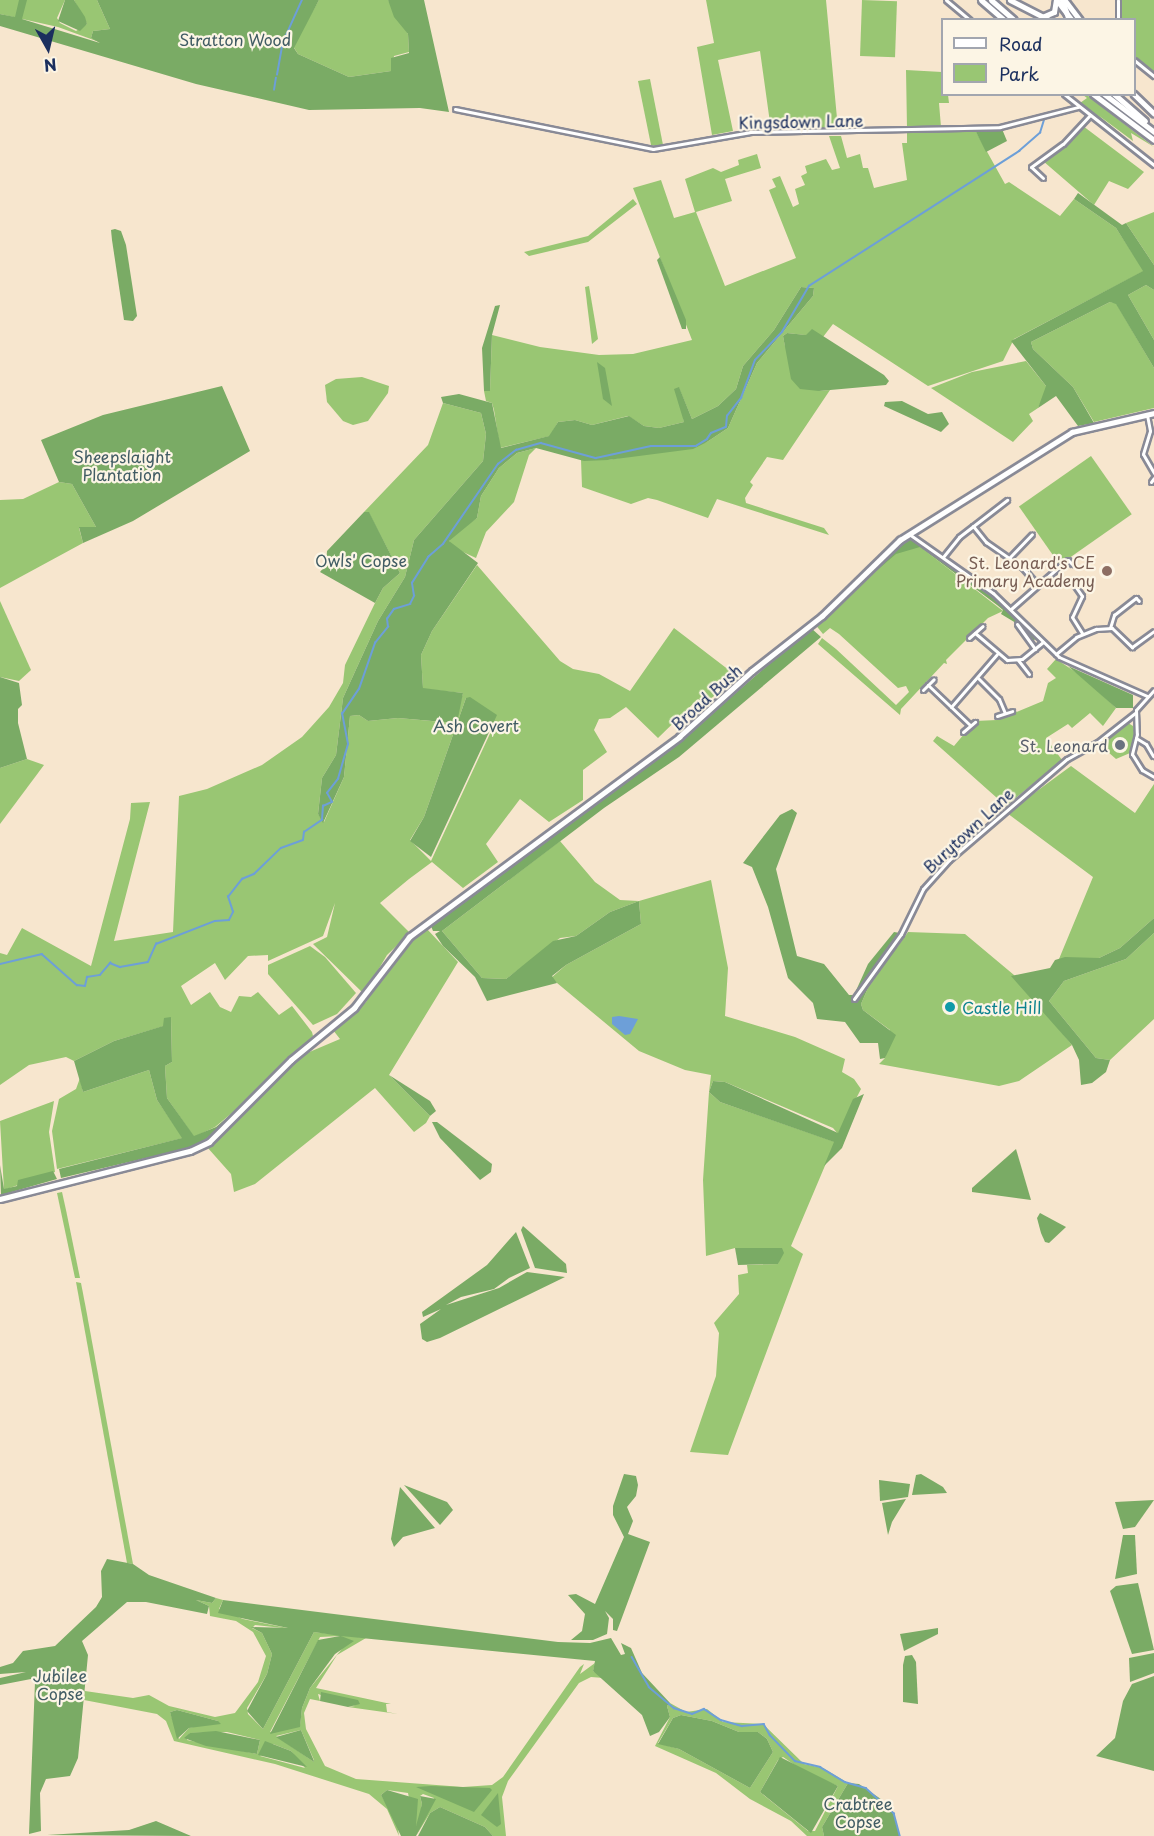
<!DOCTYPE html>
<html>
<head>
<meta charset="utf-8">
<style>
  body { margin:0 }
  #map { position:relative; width:1154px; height:1836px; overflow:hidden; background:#f7e6ce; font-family:"Playpen Sans",sans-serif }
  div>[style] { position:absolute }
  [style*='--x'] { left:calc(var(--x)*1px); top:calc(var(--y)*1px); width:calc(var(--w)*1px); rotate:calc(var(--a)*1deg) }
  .green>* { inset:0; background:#99c673; transform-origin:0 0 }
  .forest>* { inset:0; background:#7aab65 }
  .water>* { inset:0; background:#6d9fd8 }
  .stream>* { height:1.5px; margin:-0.75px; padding:0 0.75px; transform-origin:0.75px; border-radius:0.75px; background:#6d9fd8 }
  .roads { filter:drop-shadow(2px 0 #898a96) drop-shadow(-2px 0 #898a96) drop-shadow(0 2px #898a96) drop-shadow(0 -2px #898a96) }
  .minor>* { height:3px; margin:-1.5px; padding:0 1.5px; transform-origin:1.5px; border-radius:1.5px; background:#fff }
  .secondary>* { height:4.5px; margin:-2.25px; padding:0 2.25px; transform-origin:2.25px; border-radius:2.25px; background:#fff }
  .primary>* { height:4.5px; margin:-2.25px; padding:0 2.25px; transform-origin:2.25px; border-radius:2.25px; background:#fff }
  .trunk>* { height:5px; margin:-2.5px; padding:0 2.5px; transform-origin:2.5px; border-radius:2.5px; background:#fff }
  .dots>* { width:16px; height:16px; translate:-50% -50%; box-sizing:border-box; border:3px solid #fcf5e5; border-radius:50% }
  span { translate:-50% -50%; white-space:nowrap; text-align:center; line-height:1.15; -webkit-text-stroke:4.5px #fcf5e5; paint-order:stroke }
  .park-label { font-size:16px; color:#415c64 }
  .street-label { font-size:16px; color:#1b2f5e }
  .education-label { font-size:16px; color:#785e54 }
  .right { translate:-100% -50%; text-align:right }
  .worship-label { font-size:16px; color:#5b616d }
  .culture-label { font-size:16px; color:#0d838f }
  .left { translate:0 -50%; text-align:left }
  .legend { position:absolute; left:941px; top:18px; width:195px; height:78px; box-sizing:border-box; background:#fcf5e5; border:2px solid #a2a6af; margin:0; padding:8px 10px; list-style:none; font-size:18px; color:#1b2f5e }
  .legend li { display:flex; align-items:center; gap:12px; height:30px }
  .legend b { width:30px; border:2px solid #a2a6af }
  .north { position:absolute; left:18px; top:18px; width:60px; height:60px; -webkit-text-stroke:4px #fcf5e5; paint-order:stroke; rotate:172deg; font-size:16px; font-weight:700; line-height:24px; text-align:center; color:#1b2f5e }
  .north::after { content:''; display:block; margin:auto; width:21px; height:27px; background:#1b2f5e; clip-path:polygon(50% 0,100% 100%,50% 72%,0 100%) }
</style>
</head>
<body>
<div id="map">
  <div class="green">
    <i style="clip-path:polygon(0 0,65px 0,57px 18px,60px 23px,76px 31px,87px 24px,74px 0,97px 0,110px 29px,93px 31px,91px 38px,108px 45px,163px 58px,185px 66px,204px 65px,214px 73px,235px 79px,264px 82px,241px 82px,215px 76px,200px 67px,186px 69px,171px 61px,110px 46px,58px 27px,0 14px)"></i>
    <i style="clip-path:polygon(319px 0,388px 0,408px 34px,409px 52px,394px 56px,391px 71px,349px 77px,298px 54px,293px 46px)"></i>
    <i style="clip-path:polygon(706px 0,826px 0,838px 129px,771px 130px,760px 51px,718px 60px,733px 131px,712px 135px,697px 47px,714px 43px)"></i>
    <i style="left:862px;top:0;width:35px;height:56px;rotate:2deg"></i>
    <i style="clip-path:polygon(1121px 0,1154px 0,1154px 74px,1135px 56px,1134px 20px,1120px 20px)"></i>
    <i style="clip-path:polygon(906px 70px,942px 72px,942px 94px,948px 95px,949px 103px,939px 103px,941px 127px,907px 128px)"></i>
    <i style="clip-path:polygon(650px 79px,663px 145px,656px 146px,651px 145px,638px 81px)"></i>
    <i style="clip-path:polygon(1068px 95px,1080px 103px,1087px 98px,1083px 95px,1087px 95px,1154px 147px,1131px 133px,1133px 141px,1098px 115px,1154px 161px)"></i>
    <i style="clip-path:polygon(1083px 126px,1144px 172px,1128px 189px,1109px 181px,1094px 205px,1043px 161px,1065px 147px)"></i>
    <i style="clip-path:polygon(975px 130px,1005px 184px,1009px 182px,1060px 216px,1074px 199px,1116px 228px,1144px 271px,1014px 339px,1003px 361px,928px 386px,833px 324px,823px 337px,787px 333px,783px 336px,785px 346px,819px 391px,830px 390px,783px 460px,767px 457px,750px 482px,753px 485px,745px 498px,746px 503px,824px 528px,829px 535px,717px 499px,708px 518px,657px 500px,648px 498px,631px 504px,582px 487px,581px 460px,608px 460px,707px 442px,728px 428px,757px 363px,813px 296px,814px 288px,801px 287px,774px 330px,743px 366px,736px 389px,718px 406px,692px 419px,679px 388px,684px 422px,659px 428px,644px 426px,628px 416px,592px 425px,575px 420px,558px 422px,550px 436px,500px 448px,494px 410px,492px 403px,486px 401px,484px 391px,490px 391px,492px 335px,540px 347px,599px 355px,633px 354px,692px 340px,633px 188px,661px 180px,674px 218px,695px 212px,685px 179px,713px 168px,721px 172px,739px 165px,738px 160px,757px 154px,761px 168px,725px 179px,732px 201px,696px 212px,725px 286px,796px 258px,769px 190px,776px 187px,772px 179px,780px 176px,793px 207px,799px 204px,795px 189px,805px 185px,801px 176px,807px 173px,805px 166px,826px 159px,832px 170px,840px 168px,829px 136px,841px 136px,847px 158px,860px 154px,863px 168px,868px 168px,874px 188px,907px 180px,902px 143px,907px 143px,907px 132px)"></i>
    <i style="clip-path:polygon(633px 199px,637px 204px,588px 242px,529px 256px,524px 252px,588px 236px)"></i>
    <i style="clip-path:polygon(1154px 212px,1154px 265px,1126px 223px)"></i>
    <i style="clip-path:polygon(1146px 285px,1154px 290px,1154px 340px,1128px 295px)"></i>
    <i style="clip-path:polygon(589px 286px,598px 339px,592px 344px,585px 287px)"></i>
    <i style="clip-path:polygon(1110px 302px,1116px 303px,1154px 368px,1154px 408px,1094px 422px,1073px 387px,1033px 349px,1031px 342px)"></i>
    <i style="clip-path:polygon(1026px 361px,1046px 386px,1046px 392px,1038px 408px,1029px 414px,1033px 421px,1013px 442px,931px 388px,972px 372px)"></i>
    <i style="clip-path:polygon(362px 377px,389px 386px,388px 393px,368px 421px,353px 425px,343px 421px,327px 402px,325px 385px,336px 379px)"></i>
    <i style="clip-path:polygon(evenodd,443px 403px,481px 413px,486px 434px,483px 461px,414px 540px,405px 577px,378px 621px,343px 698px,336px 755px,322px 778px,318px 814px,324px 822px,344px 777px,350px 716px,359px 715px,368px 721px,398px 718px,454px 723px,463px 693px,423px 689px,421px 655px,432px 631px,477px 565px,560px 661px,573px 669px,599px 674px,630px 691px,674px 628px,738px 677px,704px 704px,698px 699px,658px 738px,626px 707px,610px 718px,599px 719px,594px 730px,607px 752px,583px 770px,583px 800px,549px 822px,520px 799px,486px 844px,498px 862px,463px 888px,432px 862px,409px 879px,380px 903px,410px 933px,387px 955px,364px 994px,313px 944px,327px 937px,335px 903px,323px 936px,268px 961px,268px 955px,248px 956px,225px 980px,215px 963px,181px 986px,191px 1005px,210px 992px,220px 1007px,231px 1012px,239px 996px,251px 997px,258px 992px,279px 1015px,292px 1006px,312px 1032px,313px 1036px,250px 1098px,215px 1127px,194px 1137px,167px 1098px,165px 1066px,172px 1062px,171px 1017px,164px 1026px,114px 1041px,74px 1061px,66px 1057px,29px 1065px,0 1085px,0 953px,7px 955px,22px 928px,91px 966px,130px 819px,131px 803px,150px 802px,114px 941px,173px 932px,179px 796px,207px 789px,262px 765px,302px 737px,329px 707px,343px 683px,345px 665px,375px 603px,383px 588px,400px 573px,369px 513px,364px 512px,428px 445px,443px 403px,466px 698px,494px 725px,431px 861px,410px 840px,424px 817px,466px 698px)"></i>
    <i style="clip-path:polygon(536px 448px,529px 455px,514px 502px,486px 532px,476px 558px,452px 547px,449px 541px,453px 534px,477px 518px,481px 496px,499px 468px,517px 453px)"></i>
    <i style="left:1091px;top:456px;width:71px;height:88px;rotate:55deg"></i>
    <i style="clip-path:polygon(59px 482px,72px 484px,96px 527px,79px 528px,83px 543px,0 588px,0 500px,23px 499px)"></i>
    <i style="clip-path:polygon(910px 539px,1003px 611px,988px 618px,946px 660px,947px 664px,944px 663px,901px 709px,900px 715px,818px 644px,822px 638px,836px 649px,896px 705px,909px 692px,906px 686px,898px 688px,839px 634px,830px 628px,823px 634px,814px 623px)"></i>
    <i style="clip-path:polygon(0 601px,31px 670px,19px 681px,0 677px)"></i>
    <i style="clip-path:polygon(1056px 659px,1083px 677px,1116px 708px,1103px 726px,1090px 713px,1072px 728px,1068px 724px,1046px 738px,1062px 760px,1006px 806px,933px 741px,937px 736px,954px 746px,975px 721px,997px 720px,1043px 701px,1048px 683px,1056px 678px,1047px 669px)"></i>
    <i style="clip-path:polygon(1125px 721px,1133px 726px,1135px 734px,1130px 753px,1116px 759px,1100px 745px)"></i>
    <i style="clip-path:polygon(27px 759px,44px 765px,0 824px,0 768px)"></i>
    <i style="clip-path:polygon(1071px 766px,1135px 813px,1154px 784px,1154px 918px,1120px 948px,1099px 958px,1059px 959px,1093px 877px,1007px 813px)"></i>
    <i style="clip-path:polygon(560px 841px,595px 882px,620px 900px,639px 901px,711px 880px,728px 968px,725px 1016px,795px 1037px,845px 1059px,842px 1072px,854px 1079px,861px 1089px,838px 1134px,833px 1128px,725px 1082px,713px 1081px,709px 1092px,720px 1102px,835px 1142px,791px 1246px,803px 1254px,728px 1455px,690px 1452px,716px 1376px,719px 1333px,714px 1323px,739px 1294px,738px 1275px,748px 1273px,747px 1265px,778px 1264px,782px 1248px,735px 1248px,706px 1256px,703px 1180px,709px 1092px,711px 1075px,685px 1070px,639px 1051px,551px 978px,566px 965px,641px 924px,639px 901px,610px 912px,576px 936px,560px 938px,506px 979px,482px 978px,442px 931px)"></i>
    <i style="clip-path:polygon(426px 928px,458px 962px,389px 1075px,430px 1116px,426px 1123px,414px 1132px,375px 1088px,255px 1184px,234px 1192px,231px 1174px,207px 1147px,300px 1056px,340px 1039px,333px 1030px,366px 1002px,397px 954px)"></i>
    <i style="clip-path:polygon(908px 932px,965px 934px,1014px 975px,1072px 1045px,1019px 1081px,999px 1086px,879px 1064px,885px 1058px,890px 1030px,863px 1010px,861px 1004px,868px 988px)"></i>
    <i style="clip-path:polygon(1154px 933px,1154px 1019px,1110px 1060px,1096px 1058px,1049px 1001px,1064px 981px,1126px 959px)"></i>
    <i style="clip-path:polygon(310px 946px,325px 957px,356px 993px,337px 1014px,313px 1025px,268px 974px,268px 965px)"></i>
    <i style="clip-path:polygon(149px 1070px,157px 1100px,183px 1138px,57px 1169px,52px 1131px,59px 1099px,76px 1089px,80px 1078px,83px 1092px)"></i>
    <i style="clip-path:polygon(54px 1101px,49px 1132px,55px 1172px,4px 1190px,0 1121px)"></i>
    <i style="clip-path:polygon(62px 1192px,66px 1210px,80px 1278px,75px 1278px,57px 1193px)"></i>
    <i style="clip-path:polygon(76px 1282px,81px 1283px,86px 1309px,133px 1564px,127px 1563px)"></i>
    <i style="clip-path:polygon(evenodd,216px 1598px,223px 1600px,219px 1609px,243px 1619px,292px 1629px,255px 1625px,252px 1628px,262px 1633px,272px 1654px,267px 1674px,247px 1708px,248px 1714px,263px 1729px,314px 1632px,366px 1638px,337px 1655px,316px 1688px,391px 1704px,386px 1704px,387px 1712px,398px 1714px,348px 1707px,355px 1706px,318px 1694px,320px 1701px,310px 1699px,304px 1713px,306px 1729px,325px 1766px,356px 1779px,463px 1787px,492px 1785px,503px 1777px,580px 1667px,584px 1664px,580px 1674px,595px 1663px,593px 1671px,604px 1678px,591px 1677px,579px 1683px,508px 1781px,502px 1797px,506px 1836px,493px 1836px,485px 1827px,440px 1807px,430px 1813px,416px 1836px,434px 1798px,423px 1794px,420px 1796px,422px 1804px,420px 1816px,413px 1836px,415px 1829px,408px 1793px,387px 1790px,381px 1795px,397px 1823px,399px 1836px,387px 1809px,369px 1794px,275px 1764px,174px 1741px,166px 1721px,157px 1714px,84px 1700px,85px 1691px,133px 1698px,149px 1695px,169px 1706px,215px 1717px,235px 1713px,258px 1682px,266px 1656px,253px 1632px,236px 1621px,210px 1616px,209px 1606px,196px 1600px,212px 1603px,216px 1598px,341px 1636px,345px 1645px,310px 1688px,302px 1708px,300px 1725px,270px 1732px,320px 1637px,341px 1636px,216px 1598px,177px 1710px,218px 1721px,189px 1728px,179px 1739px,170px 1712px,177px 1710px,216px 1598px,301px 1730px,314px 1760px,314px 1762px,276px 1736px,301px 1730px,216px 1598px,227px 1732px,260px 1740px,257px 1754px,187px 1740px,190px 1733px,227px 1732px,216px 1598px,273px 1744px,291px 1751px,305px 1768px,260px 1756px,273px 1744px)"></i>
    <i style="clip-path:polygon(evenodd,670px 1703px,686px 1712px,707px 1709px,723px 1722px,763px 1724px,804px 1764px,823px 1768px,848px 1783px,822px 1827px,824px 1836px,807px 1836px,791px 1821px,750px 1799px,716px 1773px,655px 1746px,670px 1717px,667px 1706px,670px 1703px,681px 1715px,712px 1721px,739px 1732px,758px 1732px,767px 1739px,773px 1752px,750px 1788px,679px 1749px,658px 1743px,673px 1718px,681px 1715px,670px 1703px,783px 1757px,808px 1774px,838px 1786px,815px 1831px,808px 1831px,760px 1792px,778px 1760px,783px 1757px)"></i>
  </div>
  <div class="forest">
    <i style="clip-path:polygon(19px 0,27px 0,22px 19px,100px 43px,91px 38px,93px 31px,110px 29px,97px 0,319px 0,294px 48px,298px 54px,349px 77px,391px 71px,391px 58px,409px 53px,408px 34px,394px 17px,388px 0,424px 0,449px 112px,420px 108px,309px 110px,196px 84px,0 26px,0 14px,15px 17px)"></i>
    <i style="clip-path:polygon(65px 0,74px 0,85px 17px,87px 24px,80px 31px,58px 21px)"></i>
    <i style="clip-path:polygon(1002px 129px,1007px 141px,986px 152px,975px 130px)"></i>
    <i style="clip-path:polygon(1078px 193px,1122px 225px,1126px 223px,1154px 265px,1154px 290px,1146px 285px,1128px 295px,1154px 340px,1154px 368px,1116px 304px,1110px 302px,1031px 342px,1033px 349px,1073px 387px,1094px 423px,1078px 426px,1056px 396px,1038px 408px,1046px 386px,1011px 341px,1143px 271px,1116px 228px,1074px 199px)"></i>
    <i style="clip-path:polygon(115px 229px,121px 231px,126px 245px,137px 316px,133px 321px,124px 320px,112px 240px,111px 230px)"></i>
    <i style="clip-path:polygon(660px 257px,686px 320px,686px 329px,682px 329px,657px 260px)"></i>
    <i style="clip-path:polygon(801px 287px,814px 288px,813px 296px,757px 363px,728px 428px,707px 442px,693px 449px,608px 460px,584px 461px,536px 448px,517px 453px,499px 468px,481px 496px,477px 518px,449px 541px,478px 563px,432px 631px,421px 655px,423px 688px,463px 693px,458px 718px,455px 723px,398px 718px,368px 721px,359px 715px,350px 716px,344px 777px,323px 823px,318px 814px,322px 778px,336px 755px,343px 698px,378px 621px,405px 577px,414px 540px,483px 461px,486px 434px,481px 413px,443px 403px,441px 397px,459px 394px,492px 403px,501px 448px,549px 436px,558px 422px,575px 420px,592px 425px,629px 416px,644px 426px,659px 428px,684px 422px,674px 389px,679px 387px,692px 419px,718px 406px,736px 389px,743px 366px,774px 330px)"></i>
    <i style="clip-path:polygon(500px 305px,492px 335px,490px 391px,484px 391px,482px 348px,495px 306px)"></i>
    <i style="clip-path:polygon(812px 329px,884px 375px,889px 381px,886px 385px,819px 391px,800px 389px,791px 379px,783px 336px,787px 333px,806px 335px)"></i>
    <i style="clip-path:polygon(597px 362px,605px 368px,612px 406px,603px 399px)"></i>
    <i style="clip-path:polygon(222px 386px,250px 451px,133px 521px,83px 543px,79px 527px,96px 527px,72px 484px,59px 482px,41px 440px,103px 415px)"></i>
    <i style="clip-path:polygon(902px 401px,928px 414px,942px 412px,949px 424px,941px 432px,884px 406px,885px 402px)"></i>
    <i style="clip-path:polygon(364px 512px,369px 512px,400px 573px,383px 588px,375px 603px,320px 572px,326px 565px,327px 551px)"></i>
    <i style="clip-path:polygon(909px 538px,999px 602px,1036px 639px,1032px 641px,1021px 626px,1001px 614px,1003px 610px,997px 605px,920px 547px,896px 554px,853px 591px,889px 553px)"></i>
    <i style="clip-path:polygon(811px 628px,821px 637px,679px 757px,604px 808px,442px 931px,482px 978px,506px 979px,553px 941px,576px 936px,610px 912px,639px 901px,641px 924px,566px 965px,552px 976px,557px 983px,487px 1001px,475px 977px,443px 946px,435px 934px,440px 931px,433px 931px,431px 926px,435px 920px,687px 735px)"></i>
    <i style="clip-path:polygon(1068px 666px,1133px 695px,1133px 708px,1116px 708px)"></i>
    <i style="clip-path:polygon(0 677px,19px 683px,22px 705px,18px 709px,18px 723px,27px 759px,0 768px)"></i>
    <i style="clip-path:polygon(470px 697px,497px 715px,431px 857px,410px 841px,424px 817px,466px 698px)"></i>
    <i style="clip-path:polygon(792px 809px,797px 813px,776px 869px,797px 956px,824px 964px,849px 995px,854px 995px,868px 964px,894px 932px,900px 933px,897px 948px,868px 988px,861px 1004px,863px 1010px,896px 1035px,885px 1058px,880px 1059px,878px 1043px,860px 1043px,845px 1022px,817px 1019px,813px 1003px,788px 978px,768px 907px,752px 867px,743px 863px,780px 815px)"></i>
    <i style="clip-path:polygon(1154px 918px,1154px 933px,1126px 959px,1064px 981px,1049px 1001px,1096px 1058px,1110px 1060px,1106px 1072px,1092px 1083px,1081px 1085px,1079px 1060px,1072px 1045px,1011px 976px,1050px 968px,1055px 960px,1065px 957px,1099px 958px,1120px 948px)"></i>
    <i style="clip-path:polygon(171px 1017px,172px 1062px,165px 1066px,167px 1098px,194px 1136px,216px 1127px,250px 1098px,209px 1140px,197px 1146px,61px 1178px,59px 1169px,182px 1138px,157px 1100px,149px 1070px,83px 1092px,74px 1061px,114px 1041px,163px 1026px,164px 1018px)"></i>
    <i style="clip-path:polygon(389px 1075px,430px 1101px,436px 1111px,430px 1116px)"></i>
    <i style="clip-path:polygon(713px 1081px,725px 1082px,838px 1133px,853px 1099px,864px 1094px,842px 1148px,824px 1166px,834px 1142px,720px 1102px,709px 1092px)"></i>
    <i style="clip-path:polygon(432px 1122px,437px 1122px,492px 1164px,491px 1172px,480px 1180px,440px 1138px)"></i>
    <i style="clip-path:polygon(1016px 1149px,1031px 1200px,972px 1192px,972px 1188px)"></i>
    <i style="clip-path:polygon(0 1165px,4px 1189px,17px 1186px,18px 1180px,53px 1171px,57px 1179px,1px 1195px)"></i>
    <i style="clip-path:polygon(1040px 1213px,1066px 1227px,1049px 1243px,1045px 1242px,1041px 1233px,1037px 1218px)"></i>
    <i style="clip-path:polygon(523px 1226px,566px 1264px,567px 1273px,535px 1268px,521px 1230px)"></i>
    <i style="clip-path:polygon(516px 1232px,530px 1268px,509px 1278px,494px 1289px,461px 1297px,446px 1305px,499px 1288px,527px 1272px,565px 1277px,440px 1338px,427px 1342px,422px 1339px,420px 1324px,441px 1309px,423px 1317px,422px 1312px,487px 1265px)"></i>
    <i style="clip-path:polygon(735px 1248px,782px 1248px,784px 1253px,778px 1264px,738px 1265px)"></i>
    <i style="clip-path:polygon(624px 1474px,636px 1476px,638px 1485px,636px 1496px,627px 1507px,633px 1521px,628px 1534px,650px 1542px,617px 1631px,613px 1630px,613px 1619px,605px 1611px,609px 1618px,607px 1634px,593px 1640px,571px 1640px,582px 1631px,585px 1614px,568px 1595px,576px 1594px,595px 1604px,624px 1537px,613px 1515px,613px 1506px)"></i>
    <i style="clip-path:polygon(921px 1474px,943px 1487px,947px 1493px,912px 1495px,916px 1475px)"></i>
    <i style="clip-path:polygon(879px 1480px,910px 1484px,908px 1497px,880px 1501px)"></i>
    <i style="clip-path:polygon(404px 1485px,447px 1502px,453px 1510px,440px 1525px)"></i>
    <i style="clip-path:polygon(400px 1487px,435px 1528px,403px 1537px,394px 1547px,391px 1539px)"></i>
    <i style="clip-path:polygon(906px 1499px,892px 1522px,888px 1535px,882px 1503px)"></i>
    <i style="clip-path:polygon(1154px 1500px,1135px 1527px,1123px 1529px,1115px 1502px)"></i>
    <i style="clip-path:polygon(1123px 1535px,1135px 1535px,1137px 1574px,1115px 1579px)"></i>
    <i style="clip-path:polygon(107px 1559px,133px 1564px,149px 1575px,216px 1598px,212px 1603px,196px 1600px,209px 1606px,207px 1614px,146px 1602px,127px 1602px,82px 1641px,88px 1655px,78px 1758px,70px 1776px,46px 1779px,40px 1793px,41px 1831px,29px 1834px,35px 1682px,31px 1679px,0 1685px,0 1678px,26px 1672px,0 1674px,0 1667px,13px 1663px,23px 1651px,55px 1646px,96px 1607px,102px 1597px,101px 1571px)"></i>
    <i style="clip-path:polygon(1138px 1583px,1154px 1650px,1132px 1654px,1110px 1591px,1116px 1586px)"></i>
    <i style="clip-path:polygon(223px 1600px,558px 1642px,590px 1643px,611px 1638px,621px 1655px,625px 1654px,621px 1643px,631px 1648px,642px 1673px,670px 1703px,667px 1706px,670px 1717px,659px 1732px,650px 1736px,642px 1715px,593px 1671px,595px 1661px,341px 1636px,354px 1641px,335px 1654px,310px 1688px,302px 1708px,300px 1727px,270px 1734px,318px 1640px,340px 1636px,314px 1632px,263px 1729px,247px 1711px,267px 1674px,272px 1654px,262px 1633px,251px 1627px,288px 1628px,218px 1613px)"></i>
    <i style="clip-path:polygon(938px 1628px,938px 1634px,904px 1651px,900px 1634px)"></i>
    <i style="clip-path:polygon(1154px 1653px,1154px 1673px,1130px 1682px,1129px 1658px)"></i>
    <i style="clip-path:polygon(912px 1655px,916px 1662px,918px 1704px,903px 1702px,903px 1665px,905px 1656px)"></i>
    <i style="clip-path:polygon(1154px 1676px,1154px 1771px,1096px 1756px,1115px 1738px,1123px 1701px,1132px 1684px)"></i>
    <i style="clip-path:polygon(321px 1692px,358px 1700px,360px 1704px,348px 1707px,320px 1701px)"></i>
    <i style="clip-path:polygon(177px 1710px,218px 1721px,221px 1724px,189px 1728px,177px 1739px,170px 1712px)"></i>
    <i style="clip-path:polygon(681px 1715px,712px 1721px,739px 1732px,758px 1732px,767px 1739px,773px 1752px,750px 1788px,679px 1749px,658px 1744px,673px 1718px)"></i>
    <i style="clip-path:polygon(301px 1730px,314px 1761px,314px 1762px,276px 1737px)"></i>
    <i style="clip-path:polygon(216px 1731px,260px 1740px,257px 1754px,206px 1746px,184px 1738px,190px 1733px)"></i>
    <i style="clip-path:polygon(265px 1741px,291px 1751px,307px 1767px,258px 1755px)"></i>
    <i style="clip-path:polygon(780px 1757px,838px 1786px,811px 1833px,760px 1792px)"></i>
    <i style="clip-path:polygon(848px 1783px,859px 1784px,891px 1806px,900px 1836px,824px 1836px,822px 1827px)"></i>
    <i style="clip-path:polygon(431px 1786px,490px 1788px,492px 1790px,474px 1812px,416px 1787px)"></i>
    <i style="clip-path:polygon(387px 1790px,418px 1799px,416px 1826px,422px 1804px,420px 1796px,436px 1799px,416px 1836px,401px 1836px,381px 1795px)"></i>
    <i style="clip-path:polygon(498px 1793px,501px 1824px,497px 1827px,481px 1815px)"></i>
    <i style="clip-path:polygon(440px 1807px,485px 1827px,493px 1836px,418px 1836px,430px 1813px)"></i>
    <i style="clip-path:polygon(156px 1821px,191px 1836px,47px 1835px,129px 1830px)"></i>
  </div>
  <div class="water">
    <i style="clip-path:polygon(619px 1016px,638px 1019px,630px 1034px,625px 1035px,612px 1024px,612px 1017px)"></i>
  </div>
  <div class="stream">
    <i style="--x:277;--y:75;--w:34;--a:-80"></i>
    <i style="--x:283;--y:42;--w:46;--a:-65.7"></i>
    <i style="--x:274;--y:90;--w:12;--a:-81"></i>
    <i style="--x:0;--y:964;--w:43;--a:-13.4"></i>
    <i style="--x:42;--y:954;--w:47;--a:41.5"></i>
    <i style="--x:77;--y:985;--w:8;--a:7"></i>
    <i style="--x:85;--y:986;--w:9;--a:-77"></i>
    <i style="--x:87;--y:977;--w:13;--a:-9"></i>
    <i style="--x:100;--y:975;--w:16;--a:-50"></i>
    <i style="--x:110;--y:963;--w:11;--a:22"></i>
    <i style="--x:120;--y:967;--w:28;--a:-10"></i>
    <i style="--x:148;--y:962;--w:20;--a:-66"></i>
    <i style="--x:156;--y:944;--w:63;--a:-21.3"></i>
    <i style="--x:215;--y:921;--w:14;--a:-4"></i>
    <i style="--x:229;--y:920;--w:9;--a:-63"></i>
    <i style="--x:233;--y:912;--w:16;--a:-108"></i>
    <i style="--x:228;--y:897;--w:23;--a:-52"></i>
    <i style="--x:242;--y:879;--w:13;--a:-23"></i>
    <i style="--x:254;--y:874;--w:37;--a:-44"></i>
    <i style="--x:281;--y:848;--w:23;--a:-20"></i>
    <i style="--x:303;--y:840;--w:8;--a:-83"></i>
    <i style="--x:304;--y:832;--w:22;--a:-34"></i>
    <i style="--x:322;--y:820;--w:14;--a:-86"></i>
    <i style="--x:323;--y:806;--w:10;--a:-24"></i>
    <i style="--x:332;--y:802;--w:10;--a:-119"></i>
    <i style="--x:327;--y:793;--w:18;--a:-52"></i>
    <i style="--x:338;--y:779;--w:36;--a:-74"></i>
    <i style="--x:348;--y:744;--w:31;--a:-101"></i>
    <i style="--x:342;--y:714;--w:30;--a:-56"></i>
    <i style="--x:359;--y:689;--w:49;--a:-70.8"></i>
    <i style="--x:375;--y:643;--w:21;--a:-51"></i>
    <i style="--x:388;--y:627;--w:8;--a:-97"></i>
    <i style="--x:387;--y:619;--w:12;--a:-55"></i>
    <i style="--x:394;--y:609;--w:17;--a:-17"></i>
    <i style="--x:410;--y:604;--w:9;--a:-63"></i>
    <i style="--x:414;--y:596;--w:13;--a:-99"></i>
    <i style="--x:412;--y:583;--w:31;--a:-58"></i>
    <i style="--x:428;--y:557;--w:20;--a:-41"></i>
    <i style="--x:443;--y:544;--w:97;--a:-55.5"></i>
    <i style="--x:498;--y:464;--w:23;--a:-38"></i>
    <i style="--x:516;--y:450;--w:26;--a:-16"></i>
    <i style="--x:541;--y:443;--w:57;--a:15.3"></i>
    <i style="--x:596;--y:458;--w:56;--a:-12.3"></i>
    <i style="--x:651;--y:446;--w:45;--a:0"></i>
    <i style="--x:696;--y:446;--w:13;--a:-32"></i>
    <i style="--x:707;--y:439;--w:7;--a:-56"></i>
    <i style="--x:711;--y:433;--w:16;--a:-22"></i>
    <i style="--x:726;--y:427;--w:11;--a:-85"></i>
    <i style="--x:727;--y:416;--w:23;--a:-52"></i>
    <i style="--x:741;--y:398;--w:40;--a:-69.8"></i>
    <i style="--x:755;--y:360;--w:39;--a:-46"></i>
    <i style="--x:782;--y:332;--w:53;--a:-59.6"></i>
    <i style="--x:809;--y:286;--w:250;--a:-32.7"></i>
    <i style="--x:1019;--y:151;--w:28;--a:-41"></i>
    <i style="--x:1040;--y:133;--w:14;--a:-73"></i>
    <i style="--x:632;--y:1657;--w:34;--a:60"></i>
    <i style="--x:649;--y:1687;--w:33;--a:40"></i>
    <i style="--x:674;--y:1708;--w:19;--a:18"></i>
    <i style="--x:692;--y:1714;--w:13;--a:-23"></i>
    <i style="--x:704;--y:1709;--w:20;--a:33"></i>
    <i style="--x:721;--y:1720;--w:22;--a:16"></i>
    <i style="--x:742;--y:1726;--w:22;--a:-5"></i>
    <i style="--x:764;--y:1724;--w:13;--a:61"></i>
    <i style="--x:770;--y:1735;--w:36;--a:46"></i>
    <i style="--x:795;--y:1761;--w:26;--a:13"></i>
    <i style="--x:820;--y:1767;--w:29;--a:31"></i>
    <i style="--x:845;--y:1782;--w:22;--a:16"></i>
    <i style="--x:866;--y:1788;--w:38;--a:42"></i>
    <i style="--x:894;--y:1813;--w:24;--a:75"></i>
  </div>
  <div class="roads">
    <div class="minor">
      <i style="--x:946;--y:0;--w:31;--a:40"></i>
      <i style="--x:1118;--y:20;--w:20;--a:-90"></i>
      <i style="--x:1134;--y:60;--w:26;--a:39"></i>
      <i style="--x:1064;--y:94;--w:115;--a:38.3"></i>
      <i style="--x:455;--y:109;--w:202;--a:11.4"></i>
      <i style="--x:653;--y:149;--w:98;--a:-9.9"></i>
      <i style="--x:750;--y:132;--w:250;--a:-1.1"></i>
      <i style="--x:1000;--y:127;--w:81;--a:-14.4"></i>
      <i style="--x:1043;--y:178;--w:16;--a:-137"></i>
      <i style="--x:1031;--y:167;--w:39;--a:-36"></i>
      <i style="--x:1063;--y:144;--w:40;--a:-47"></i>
      <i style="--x:1147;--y:415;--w:16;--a:79"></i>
      <i style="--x:1150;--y:431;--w:24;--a:107"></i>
      <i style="--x:1143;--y:454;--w:22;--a:60"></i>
      <i style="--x:1151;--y:482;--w:5;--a:-53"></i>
      <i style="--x:973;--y:526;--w:21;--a:51"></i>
      <i style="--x:986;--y:542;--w:44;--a:34.8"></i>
      <i style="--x:1022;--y:567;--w:23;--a:49"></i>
      <i style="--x:909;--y:534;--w:103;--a:35.1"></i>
      <i style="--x:993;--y:593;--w:92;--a:44.1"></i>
      <i style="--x:1059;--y:657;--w:96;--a:23.9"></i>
      <i style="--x:943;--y:557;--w:26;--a:-51"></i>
      <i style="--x:959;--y:537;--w:61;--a:-37.6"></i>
      <i style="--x:1009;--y:558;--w:33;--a:-46"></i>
      <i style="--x:1073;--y:583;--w:16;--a:55"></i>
      <i style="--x:1082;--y:596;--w:23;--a:115"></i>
      <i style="--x:1072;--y:617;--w:19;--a:58"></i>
      <i style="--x:1011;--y:609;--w:65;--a:-41.3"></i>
      <i style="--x:1060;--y:566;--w:10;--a:-37"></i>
      <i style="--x:1068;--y:560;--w:6;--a:45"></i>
      <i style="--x:1017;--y:624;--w:31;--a:54"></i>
      <i style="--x:1110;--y:628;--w:14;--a:-73"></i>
      <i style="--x:1114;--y:615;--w:28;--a:-38"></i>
      <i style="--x:1136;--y:598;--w:4;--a:45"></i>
      <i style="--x:975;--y:633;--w:42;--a:40.2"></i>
      <i style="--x:1007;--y:660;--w:15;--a:-4"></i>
      <i style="--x:1022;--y:659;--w:27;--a:-39"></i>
      <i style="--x:969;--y:638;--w:18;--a:-41"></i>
      <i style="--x:1056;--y:654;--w:26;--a:-40"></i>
      <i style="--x:1076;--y:637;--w:22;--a:-22"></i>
      <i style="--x:1096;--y:629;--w:16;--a:-4"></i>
      <i style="--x:1112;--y:628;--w:28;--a:44"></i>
      <i style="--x:1132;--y:647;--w:27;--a:-36"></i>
      <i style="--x:1018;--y:660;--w:18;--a:52"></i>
      <i style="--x:978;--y:678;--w:30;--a:45"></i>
      <i style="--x:999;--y:699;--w:15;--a:67"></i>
      <i style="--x:928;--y:685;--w:8;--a:-45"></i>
      <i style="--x:923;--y:690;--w:7;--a:-45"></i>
      <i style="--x:928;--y:685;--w:58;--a:43.6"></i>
      <i style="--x:1154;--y:690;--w:27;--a:132"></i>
      <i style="--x:1136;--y:710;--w:24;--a:88"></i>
      <i style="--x:1137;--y:734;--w:21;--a:104"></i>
      <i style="--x:1132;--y:754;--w:19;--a:58"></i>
      <i style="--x:1142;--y:770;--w:14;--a:30"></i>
      <i style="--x:951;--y:707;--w:70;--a:-49"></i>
      <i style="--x:997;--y:716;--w:16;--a:-18"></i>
      <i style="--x:963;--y:732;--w:16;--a:-40"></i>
      <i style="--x:1136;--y:738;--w:12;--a:31"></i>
      <i style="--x:1146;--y:744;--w:14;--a:60"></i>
      <i style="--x:854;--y:999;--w:80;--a:-54.1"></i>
      <i style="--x:901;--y:934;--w:50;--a:-63.9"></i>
      <i style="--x:923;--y:889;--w:39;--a:-48"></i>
      <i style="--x:949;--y:860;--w:155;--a:-40.6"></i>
      <i style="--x:1067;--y:759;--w:35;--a:-29"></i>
      <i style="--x:1098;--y:742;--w:47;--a:-38.1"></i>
    </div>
    <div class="secondary">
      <i style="--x:0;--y:1199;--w:196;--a:-14.2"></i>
      <i style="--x:190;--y:1151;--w:21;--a:-25"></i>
      <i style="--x:209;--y:1142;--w:116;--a:-45"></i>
      <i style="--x:291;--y:1060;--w:82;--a:-39.5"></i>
      <i style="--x:354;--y:1008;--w:90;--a:-52.2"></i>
      <i style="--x:409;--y:937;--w:336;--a:-36.5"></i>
      <i style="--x:679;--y:737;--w:98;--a:-42.1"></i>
      <i style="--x:752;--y:671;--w:89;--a:-38.2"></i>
      <i style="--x:822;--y:616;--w:109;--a:-44.3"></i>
      <i style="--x:900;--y:540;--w:203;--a:-32.1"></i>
      <i style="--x:1072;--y:432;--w:84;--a:-13"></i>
    </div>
    <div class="primary">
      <i style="--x:1057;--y:0;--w:25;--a:53"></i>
      <i style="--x:1065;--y:0;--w:25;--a:53"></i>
      <i style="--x:1134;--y:94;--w:28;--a:44"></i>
    </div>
    <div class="trunk">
      <i style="--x:981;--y:0;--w:30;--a:41"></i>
      <i style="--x:991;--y:0;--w:30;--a:41"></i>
      <i style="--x:1010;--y:0;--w:44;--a:27.1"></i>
      <i style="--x:1062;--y:0;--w:21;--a:71"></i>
      <i style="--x:1042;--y:17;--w:13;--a:-23"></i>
      <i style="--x:1054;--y:12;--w:12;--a:-81"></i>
      <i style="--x:1093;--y:94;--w:76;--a:37"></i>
      <i style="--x:1104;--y:94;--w:63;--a:37.2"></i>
      <i style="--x:1114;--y:94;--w:41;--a:41.1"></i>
    </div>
  </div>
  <div class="dots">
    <i style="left:1107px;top:571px;background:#8d6e63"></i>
    <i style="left:1120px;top:745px;background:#6b7280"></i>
    <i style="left:950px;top:1007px;background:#0f9aa8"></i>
  </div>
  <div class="park-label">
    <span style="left:235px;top:39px">Stratton Wood</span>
    <span style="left:122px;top:465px">Sheepslaight<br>Plantation</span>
    <span style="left:361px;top:560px">Owls' Copse</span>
    <span style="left:476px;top:725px">Ash Covert</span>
    <span style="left:60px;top:1684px">Jubilee<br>Copse</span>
    <span style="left:858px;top:1812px">Crabtree<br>Copse</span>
  </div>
  <div class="street-label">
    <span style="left:801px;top:121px;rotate:-1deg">Kingsdown Lane</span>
    <span style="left:706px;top:697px;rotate:-42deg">Broad Bush</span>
    <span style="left:968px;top:830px;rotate:-43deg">Burytown Lane</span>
  </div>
  <div class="education-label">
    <span class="right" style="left:1095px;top:571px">St. Leonard's CE<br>Primary Academy</span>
  </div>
  <div class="worship-label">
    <span class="right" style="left:1108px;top:745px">St. Leonard</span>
  </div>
  <div class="culture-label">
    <span class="left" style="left:962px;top:1007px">Castle Hill</span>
  </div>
  <ul class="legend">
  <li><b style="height:8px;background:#fff"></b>Road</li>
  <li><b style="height:16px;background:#99c673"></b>Park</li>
  </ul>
  <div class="north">N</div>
</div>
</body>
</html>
